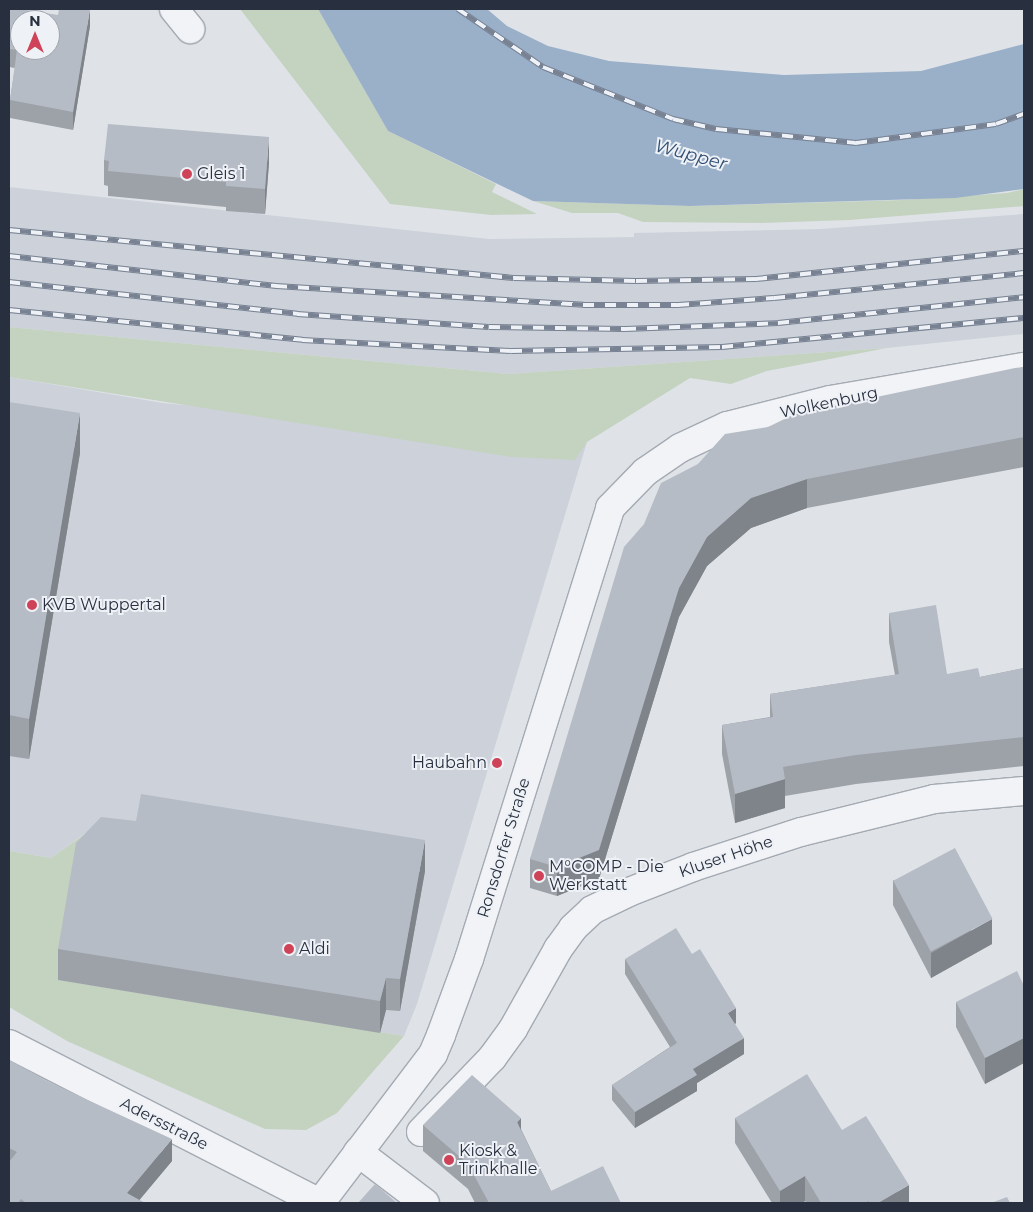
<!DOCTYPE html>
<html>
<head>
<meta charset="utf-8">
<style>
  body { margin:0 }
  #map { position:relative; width:1033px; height:1212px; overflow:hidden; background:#dfe3e8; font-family:Montserrat,sans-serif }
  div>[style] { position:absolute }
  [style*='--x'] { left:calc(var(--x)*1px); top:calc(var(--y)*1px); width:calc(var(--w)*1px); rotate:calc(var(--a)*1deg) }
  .built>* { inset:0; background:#cdd2da }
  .green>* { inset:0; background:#c4d2c0 }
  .water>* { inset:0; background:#9ab0c9 }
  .roads { filter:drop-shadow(1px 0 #a4aab2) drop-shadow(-1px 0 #a4aab2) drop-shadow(0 1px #a4aab2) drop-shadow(0 -1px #a4aab2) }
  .minor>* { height:28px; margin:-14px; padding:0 14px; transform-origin:14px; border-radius:14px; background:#f2f3f7 }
  .rail>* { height:5.5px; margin-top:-2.75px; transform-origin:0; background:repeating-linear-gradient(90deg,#eef1f6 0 11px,#788292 0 22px); box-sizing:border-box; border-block:1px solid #788292 }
  .wall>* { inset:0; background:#9da2a9 }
  .shaded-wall>* { inset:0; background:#7f848a }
  .building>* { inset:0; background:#b6bcc5; transform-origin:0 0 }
  .dots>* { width:14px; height:14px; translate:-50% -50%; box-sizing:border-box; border:2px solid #eef1f6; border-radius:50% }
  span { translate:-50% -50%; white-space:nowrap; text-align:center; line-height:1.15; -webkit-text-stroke:4px #eef1f6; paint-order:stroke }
  .poi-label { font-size:16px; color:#28303f }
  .left { translate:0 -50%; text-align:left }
  .right { translate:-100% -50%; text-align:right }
  .street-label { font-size:16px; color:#28303f }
  .water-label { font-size:18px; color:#324f73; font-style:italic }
  .frame { position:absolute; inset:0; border:10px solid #28303f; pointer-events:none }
  .north { position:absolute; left:10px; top:10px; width:50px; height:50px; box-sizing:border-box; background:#eef1f6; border:1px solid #9fa4ad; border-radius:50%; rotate:0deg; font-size:14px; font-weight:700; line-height:20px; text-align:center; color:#28303f }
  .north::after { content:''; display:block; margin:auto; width:18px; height:22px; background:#ce4358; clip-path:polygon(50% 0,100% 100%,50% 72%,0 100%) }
</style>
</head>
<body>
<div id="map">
  <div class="built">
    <i style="clip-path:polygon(9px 187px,489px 239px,634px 237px,634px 233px,820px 229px,1024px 214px,1024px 334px,887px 348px,508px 374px,9px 327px)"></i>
    <i style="clip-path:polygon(9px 377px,163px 403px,587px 442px,417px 1004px,404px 1036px,58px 980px,95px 826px,51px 858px,9px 851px)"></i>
  </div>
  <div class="green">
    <i style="clip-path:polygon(240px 9px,318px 9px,388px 131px,496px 184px,492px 192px,537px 214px,491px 215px,390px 204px)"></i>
    <i style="clip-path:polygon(1024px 189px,1024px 206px,849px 220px,761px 223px,643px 222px,618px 213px,572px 213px,533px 201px,690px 206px,903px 200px,1007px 193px)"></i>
    <i style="clip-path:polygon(9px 327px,508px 374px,887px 348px,767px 371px,731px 384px,690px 378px,587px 442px,575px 460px,512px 457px,9px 377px)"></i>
    <i style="clip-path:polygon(96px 826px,59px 980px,404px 1036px,337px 1113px,306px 1130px,265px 1129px,67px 1041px,9px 1007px,9px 851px,51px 858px)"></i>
  </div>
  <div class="water">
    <i style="clip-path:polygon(318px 9px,487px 9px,507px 26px,548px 46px,609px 61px,784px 75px,921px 71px,1024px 44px,1024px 189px,955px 198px,690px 206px,533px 201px,388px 131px)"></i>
  </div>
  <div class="roads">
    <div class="minor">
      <i style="--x:174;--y:9;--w:26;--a:51"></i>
      <i style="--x:9;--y:1044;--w:349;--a:27.1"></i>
      <i style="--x:320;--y:1203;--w:187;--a:-52.8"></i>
      <i style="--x:433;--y:1054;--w:21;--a:-67"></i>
      <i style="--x:441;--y:1035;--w:81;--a:-69.8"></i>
      <i style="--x:469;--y:959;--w:473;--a:-72.6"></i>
      <i style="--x:610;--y:508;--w:50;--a:-45.8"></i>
      <i style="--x:645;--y:472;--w:42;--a:-34.4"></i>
      <i style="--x:680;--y:448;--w:52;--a:-25.1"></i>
      <i style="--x:727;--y:426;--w:106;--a:-14.2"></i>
      <i style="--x:830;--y:400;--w:197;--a:-9.7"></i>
      <i style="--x:421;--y:1132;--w:103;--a:-46.2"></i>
      <i style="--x:492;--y:1058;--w:36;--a:-54"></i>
      <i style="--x:513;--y:1029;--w:92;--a:-60.6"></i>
      <i style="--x:558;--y:949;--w:26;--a:-54"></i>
      <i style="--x:573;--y:928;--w:26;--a:-43"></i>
      <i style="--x:592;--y:910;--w:41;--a:-25.9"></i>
      <i style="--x:629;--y:892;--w:69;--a:-21.3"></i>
      <i style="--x:693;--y:867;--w:114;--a:-18"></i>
      <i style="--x:801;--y:832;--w:137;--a:-13.9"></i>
      <i style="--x:934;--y:799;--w:90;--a:-5.1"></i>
      <i style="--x:358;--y:1152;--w:84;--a:37.3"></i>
    </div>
  </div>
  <div class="rail">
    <i style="--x:458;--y:9;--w:103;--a:34.3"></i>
    <i style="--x:543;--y:67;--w:140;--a:21.8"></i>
    <i style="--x:673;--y:119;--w:44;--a:13.1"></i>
    <i style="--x:716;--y:129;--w:141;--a:5.7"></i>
    <i style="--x:856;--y:143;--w:141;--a:-7.7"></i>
    <i style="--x:996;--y:124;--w:30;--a:-20"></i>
    <i style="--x:9;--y:230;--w:507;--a:5.43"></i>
    <i style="--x:514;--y:278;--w:122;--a:1.4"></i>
    <i style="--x:636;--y:281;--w:120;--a:-1"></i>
    <i style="--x:756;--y:279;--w:269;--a:-6"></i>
    <i style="--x:9;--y:256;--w:269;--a:6.4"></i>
    <i style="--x:276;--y:286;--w:308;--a:3.5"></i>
    <i style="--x:583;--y:305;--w:95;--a:0"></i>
    <i style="--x:678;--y:305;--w:96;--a:-4.2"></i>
    <i style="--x:774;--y:298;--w:251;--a:-5.7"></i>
    <i style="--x:9;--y:282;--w:290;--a:6.3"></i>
    <i style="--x:297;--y:314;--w:192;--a:3.9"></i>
    <i style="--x:489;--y:327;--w:136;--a:0.8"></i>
    <i style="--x:625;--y:329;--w:153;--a:-2.2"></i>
    <i style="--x:778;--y:323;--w:247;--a:-6"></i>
    <i style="--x:9;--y:310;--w:295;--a:5.8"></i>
    <i style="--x:302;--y:340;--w:209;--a:3"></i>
    <i style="--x:511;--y:351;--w:211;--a:-1.1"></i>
    <i style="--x:722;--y:347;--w:303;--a:-5.5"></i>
  </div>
  <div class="wall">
    <i style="clip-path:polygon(9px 9px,90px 26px,73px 130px,10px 118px,10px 100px,15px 68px,9px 67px)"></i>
    <i style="clip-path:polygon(104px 160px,269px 163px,265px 214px,226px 211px,226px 207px,108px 196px,108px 186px,104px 185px)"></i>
    <i style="clip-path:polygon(1024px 367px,1024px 467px,807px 508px,751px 528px,707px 566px,679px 617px,599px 879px,557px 896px,530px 888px,530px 859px,698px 464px,768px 427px)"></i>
    <i style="clip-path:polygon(9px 402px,80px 453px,29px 759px,9px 756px)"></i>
    <i style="clip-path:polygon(889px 613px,947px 674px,980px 677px,1024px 668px,1024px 766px,856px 784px,785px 796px,785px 808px,735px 823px,722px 754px,722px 725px,770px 717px,770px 694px,895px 675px,889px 642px)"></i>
    <i style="clip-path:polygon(425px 871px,400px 1011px,386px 1010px,380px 1033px,58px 980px,58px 949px)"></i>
    <i style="clip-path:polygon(893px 880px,992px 944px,931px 978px,893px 905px)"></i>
    <i style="clip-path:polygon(625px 959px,736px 1023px,735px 1024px,744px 1054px,697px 1083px,697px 1091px,635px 1128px,612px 1100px,612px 1085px,670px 1047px,625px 974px)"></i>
    <i style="clip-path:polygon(1024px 986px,1024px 1063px,985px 1084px,956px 1027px,956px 1002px)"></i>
    <i style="clip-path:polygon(9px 1060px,172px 1161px,139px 1200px,145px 1203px,9px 1203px)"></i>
    <i style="clip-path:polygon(735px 1118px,842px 1130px,909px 1203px,806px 1203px,805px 1201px,802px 1203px,772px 1203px,735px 1143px)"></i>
    <i style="clip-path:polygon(423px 1125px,521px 1129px,551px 1191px,621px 1203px,475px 1203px,468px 1189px,423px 1151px)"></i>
  </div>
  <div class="shaded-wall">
    <i style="clip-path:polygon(90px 9px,90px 26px,73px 130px,73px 112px)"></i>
    <i style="clip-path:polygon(269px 137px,269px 163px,265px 214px,265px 189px)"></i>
    <i style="clip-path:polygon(80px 413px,80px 453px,29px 759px,29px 719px)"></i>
    <i style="clip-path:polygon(807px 479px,807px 508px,751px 528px,707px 566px,679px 617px,599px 879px,557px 896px,557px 867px,679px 588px,707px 537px,751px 498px)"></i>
    <i style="clip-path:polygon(785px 779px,785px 808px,735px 823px,735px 794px)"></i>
    <i style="clip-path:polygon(425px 840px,425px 871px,400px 1011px,400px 979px)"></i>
    <i style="clip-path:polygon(992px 919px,992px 944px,931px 978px,931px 953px)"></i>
    <i style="clip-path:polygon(386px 978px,386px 1010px,380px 1033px,380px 1001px)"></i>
    <i style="clip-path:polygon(736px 1008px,736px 1023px,728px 1029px,728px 1013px)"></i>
    <i style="clip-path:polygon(744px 1038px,744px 1054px,697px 1083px,697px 1091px,635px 1128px,635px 1112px,693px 1069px)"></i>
    <i style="clip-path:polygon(1024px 1038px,1024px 1063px,985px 1084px,985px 1058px)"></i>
    <i style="clip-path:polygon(521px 1118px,521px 1143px,517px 1122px)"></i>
    <i style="clip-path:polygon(172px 1139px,172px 1161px,137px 1203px,127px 1193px)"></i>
    <i style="clip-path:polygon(805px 1176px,805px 1201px,802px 1203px,780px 1203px,780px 1191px)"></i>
    <i style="clip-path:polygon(909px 1185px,909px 1203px,878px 1203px)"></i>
  </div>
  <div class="building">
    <i style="clip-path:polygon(evenodd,9px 9px,20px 9px,58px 15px,59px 9px,90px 9px,73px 112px,10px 100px,17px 50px,9px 49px,9px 9px,20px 20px,50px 20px,50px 50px,20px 50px,20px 20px)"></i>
    <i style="clip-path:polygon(108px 124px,269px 137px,265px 189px,226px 186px,226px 182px,108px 171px,109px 161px,104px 160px)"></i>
    <i style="clip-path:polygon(1024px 367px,1024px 437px,807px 479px,751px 498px,707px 537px,679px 588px,599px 850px,557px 867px,530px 859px,624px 547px,644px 524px,661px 483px,698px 464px,725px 434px,768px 427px,795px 414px,1015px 368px)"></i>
    <i style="clip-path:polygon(9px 402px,80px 413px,29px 719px,9px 715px)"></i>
    <i style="clip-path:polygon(936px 605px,947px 674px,978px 668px,980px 677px,1024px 668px,1024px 737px,856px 755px,783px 767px,785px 779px,735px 794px,722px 725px,773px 717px,770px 694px,899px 674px,889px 613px)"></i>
    <i style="clip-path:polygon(141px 794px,425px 840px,400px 979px,386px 978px,380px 1001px,58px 949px,76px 843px,101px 817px,136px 821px)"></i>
    <i style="left:955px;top:848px;width:80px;height:70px;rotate:62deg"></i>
    <i style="clip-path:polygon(676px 928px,692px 954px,700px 949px,736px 1008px,728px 1013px,744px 1038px,693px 1069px,697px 1075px,635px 1112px,612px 1085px,677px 1043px,625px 959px)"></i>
    <i style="clip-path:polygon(1017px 971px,1024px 986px,1024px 1038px,985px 1058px,956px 1002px)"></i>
    <i style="clip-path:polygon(9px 1060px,49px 1082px,172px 1139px,127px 1193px,145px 1203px,26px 1203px,21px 1199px,18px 1203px,9px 1203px,9px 1162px,17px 1152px,9px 1148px)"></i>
    <i style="clip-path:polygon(807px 1074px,842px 1130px,866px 1116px,909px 1185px,878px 1203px,869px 1203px,868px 1201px,865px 1203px,821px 1203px,805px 1176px,780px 1191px,735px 1118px)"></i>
    <i style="clip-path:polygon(472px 1075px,521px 1118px,517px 1122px,551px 1191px,603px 1166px,621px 1203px,489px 1203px,468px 1164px,423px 1125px)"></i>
    <i style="clip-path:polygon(375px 1184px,397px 1203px,358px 1203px)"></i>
    <i style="clip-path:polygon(1007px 1197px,1010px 1203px,991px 1203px)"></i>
  </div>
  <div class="dots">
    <i style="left:187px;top:174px;background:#ce4358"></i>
    <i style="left:32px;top:605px;background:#ce4358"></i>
    <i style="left:497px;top:763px;background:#ce4358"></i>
    <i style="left:539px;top:876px;background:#ce4358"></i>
    <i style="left:289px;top:949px;background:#ce4358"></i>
    <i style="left:449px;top:1160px;background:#ce4358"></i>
  </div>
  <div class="poi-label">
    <span class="left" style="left:197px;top:174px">Gleis 1</span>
    <span class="left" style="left:42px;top:605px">KVB Wuppertal</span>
    <span class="right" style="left:487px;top:763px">Haubahn</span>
    <span class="left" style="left:549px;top:876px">M°COMP - Die<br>Werkstatt</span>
    <span class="left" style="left:299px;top:949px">Aldi</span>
    <span class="left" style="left:459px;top:1160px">Kiosk &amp;<br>Trinkhalle</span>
  </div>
  <div class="street-label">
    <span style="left:829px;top:403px;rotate:-12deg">Wolkenburg</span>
    <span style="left:504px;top:848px;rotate:-73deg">Ronsdorfer Straße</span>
    <span style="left:726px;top:857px;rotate:-19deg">Kluser Höhe</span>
    <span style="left:164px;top:1124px;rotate:27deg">Adersstraße</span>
  </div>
  <div class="water-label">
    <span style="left:691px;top:155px;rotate:15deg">Wupper</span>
  </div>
  <div class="frame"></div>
  <div class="north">N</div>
</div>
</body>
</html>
